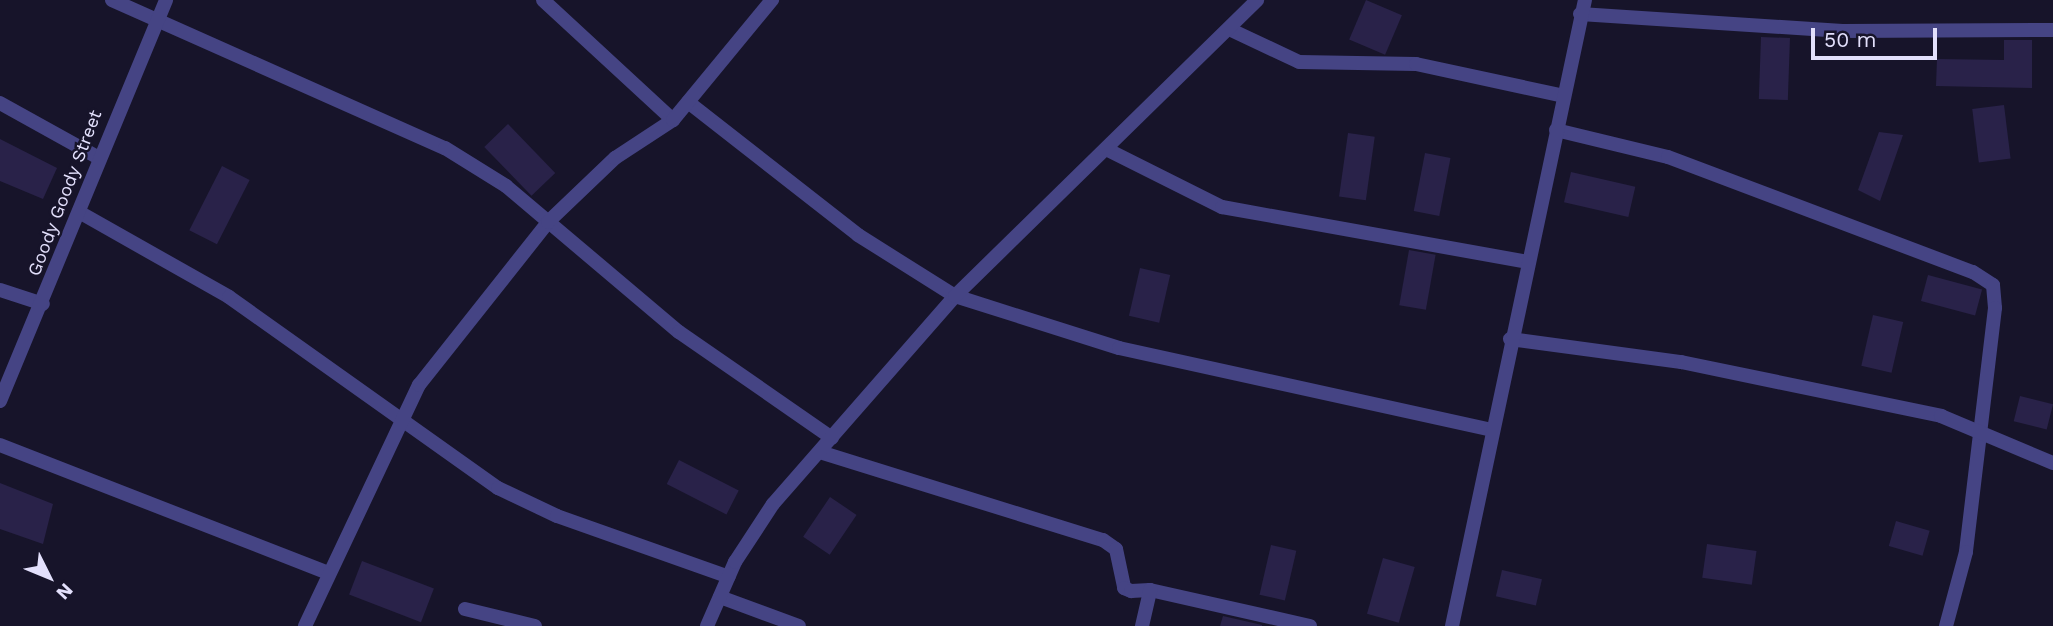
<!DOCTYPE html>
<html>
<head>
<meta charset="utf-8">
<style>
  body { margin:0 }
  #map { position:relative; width:2053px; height:626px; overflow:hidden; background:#17142a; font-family:"Work Sans",sans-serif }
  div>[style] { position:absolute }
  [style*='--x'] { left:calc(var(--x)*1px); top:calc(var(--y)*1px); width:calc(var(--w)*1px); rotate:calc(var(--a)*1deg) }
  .building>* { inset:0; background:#292249; transform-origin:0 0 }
  .street>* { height:14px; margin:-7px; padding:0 7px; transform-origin:7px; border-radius:7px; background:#454484 }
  span { translate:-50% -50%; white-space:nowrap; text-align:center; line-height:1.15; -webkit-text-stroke:5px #17142a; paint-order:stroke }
  .street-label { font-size:18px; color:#e3e0fc }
  .north { position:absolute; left:14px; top:542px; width:70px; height:70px; -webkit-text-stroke:5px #17142a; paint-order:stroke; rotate:133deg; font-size:19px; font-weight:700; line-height:28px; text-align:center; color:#e3e0fc }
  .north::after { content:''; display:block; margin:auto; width:24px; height:32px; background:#e3e0fc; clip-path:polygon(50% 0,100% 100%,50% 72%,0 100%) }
  .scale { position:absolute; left:1811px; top:28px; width:126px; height:32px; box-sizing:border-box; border:4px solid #e3e0fc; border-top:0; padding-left:9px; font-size:21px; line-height:24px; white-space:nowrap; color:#e3e0fc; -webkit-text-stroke:5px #17142a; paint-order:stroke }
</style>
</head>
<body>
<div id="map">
  <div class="building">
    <i style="left:1366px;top:0;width:39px;height:43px;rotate:23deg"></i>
    <i style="left:1761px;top:37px;width:29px;height:62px;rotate:2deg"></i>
    <i style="clip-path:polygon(2004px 40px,2032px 40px,2032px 88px,1936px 86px,1937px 59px,2004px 60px)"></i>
    <i style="left:2004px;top:105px;width:54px;height:32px;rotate:83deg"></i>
    <i style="left:508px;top:124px;width:68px;height:33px;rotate:46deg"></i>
    <i style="clip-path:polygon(1879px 132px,1903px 135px,1880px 201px,1858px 190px)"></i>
    <i style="left:1348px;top:133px;width:27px;height:64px;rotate:8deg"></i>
    <i style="clip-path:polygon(0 139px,57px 168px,43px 199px,0 181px)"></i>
    <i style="left:1425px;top:153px;width:26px;height:59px;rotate:11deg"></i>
    <i style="left:222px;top:166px;width:31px;height:72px;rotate:27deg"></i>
    <i style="left:1571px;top:172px;width:66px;height:31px;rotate:13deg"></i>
    <i style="left:1409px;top:250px;width:27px;height:56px;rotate:10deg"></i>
    <i style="left:1140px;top:268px;width:31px;height:49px;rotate:13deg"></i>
    <i style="left:1928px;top:275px;width:56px;height:27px;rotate:15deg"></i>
    <i style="left:1873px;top:315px;width:31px;height:52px;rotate:13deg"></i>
    <i style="left:2020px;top:396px;width:34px;height:26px;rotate:14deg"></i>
    <i style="left:679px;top:460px;width:67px;height:27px;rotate:27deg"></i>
    <i style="clip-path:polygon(0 483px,53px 504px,43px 544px,0 529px)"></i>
    <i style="left:830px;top:497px;width:32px;height:48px;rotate:34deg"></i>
    <i style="left:1896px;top:521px;width:35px;height:26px;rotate:16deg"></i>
    <i style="left:1707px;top:544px;width:50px;height:34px;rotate:8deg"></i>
    <i style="left:1271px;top:545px;width:26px;height:51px;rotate:13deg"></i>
    <i style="left:1383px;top:558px;width:33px;height:58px;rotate:16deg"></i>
    <i style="left:362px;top:561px;width:77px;height:36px;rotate:21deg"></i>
    <i style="left:1502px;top:570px;width:41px;height:27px;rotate:13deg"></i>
    <i style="clip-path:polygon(1223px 616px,1262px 625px,1262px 626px,1220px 626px)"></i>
  </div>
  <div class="street">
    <i style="--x:112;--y:0;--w:364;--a:24"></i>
    <i style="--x:445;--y:148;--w:72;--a:31.9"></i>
    <i style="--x:506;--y:186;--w:226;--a:40.2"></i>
    <i style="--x:679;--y:332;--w:186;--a:34.7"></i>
    <i style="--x:543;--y:0;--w:177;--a:42.7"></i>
    <i style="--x:1580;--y:14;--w:263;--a:3.7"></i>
    <i style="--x:1842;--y:31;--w:211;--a:-0.3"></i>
    <i style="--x:1229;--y:29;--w:77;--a:25.2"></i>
    <i style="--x:1299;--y:62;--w:117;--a:1"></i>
    <i style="--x:1416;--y:64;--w:151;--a:12.2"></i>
    <i style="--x:688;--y:102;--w:216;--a:38"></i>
    <i style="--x:858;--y:235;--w:115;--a:32.2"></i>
    <i style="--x:955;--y:296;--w:172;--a:17.6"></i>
    <i style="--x:1119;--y:348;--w:382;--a:12.4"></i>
    <i style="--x:0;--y:103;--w:111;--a:29.1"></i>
    <i style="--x:1556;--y:130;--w:115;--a:13.6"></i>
    <i style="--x:1668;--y:157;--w:326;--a:20.7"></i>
    <i style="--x:1973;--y:272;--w:24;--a:33"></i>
    <i style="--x:1993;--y:285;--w:23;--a:85"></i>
    <i style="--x:1995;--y:308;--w:246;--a:96.8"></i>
    <i style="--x:1966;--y:552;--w:77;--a:105.1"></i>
    <i style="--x:1106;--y:149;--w:130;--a:26.6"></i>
    <i style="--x:1222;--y:207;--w:310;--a:10.2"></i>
    <i style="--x:79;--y:212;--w:172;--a:29.5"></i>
    <i style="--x:229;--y:297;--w:330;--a:35.4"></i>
    <i style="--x:498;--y:488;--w:65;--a:25.4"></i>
    <i style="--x:557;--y:516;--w:182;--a:19.5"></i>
    <i style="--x:0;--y:290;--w:45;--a:18"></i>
    <i style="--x:1510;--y:339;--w:173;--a:7.7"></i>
    <i style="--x:1681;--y:362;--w:266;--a:11.7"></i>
    <i style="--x:1941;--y:416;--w:121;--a:22.8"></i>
    <i style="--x:0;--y:401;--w:434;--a:-67.5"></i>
    <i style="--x:0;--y:445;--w:352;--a:21.3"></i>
    <i style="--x:823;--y:453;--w:293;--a:17.3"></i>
    <i style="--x:1103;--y:540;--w:16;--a:35"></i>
    <i style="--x:1116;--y:549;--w:40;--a:78"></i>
    <i style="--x:1124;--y:588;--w:8;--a:23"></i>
    <i style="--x:1131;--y:591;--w:19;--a:-3"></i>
    <i style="--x:1150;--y:590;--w:164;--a:12.7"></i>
    <i style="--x:720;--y:597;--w:84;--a:20.2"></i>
    <i style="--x:465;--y:609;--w:72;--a:13.7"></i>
    <i style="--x:305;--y:626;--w:267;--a:-64.7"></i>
    <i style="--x:419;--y:385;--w:208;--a:-51.6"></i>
    <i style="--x:548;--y:222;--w:93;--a:-43.7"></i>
    <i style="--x:615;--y:158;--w:69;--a:-33.2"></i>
    <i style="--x:673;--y:120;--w:156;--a:-50.5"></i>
    <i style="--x:707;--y:626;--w:70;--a:-66.4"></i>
    <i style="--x:735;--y:562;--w:69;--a:-56.8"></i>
    <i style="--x:773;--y:504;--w:276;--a:-48.8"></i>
    <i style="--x:955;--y:296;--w:423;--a:-44.4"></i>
    <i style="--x:1142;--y:626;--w:37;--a:-77"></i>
    <i style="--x:1452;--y:626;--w:640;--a:-78.01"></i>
  </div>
  <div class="street-label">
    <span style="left:65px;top:193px;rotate:-69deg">Goody Goody Street</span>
  </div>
  <div class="north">N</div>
  <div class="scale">50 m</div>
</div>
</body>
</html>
